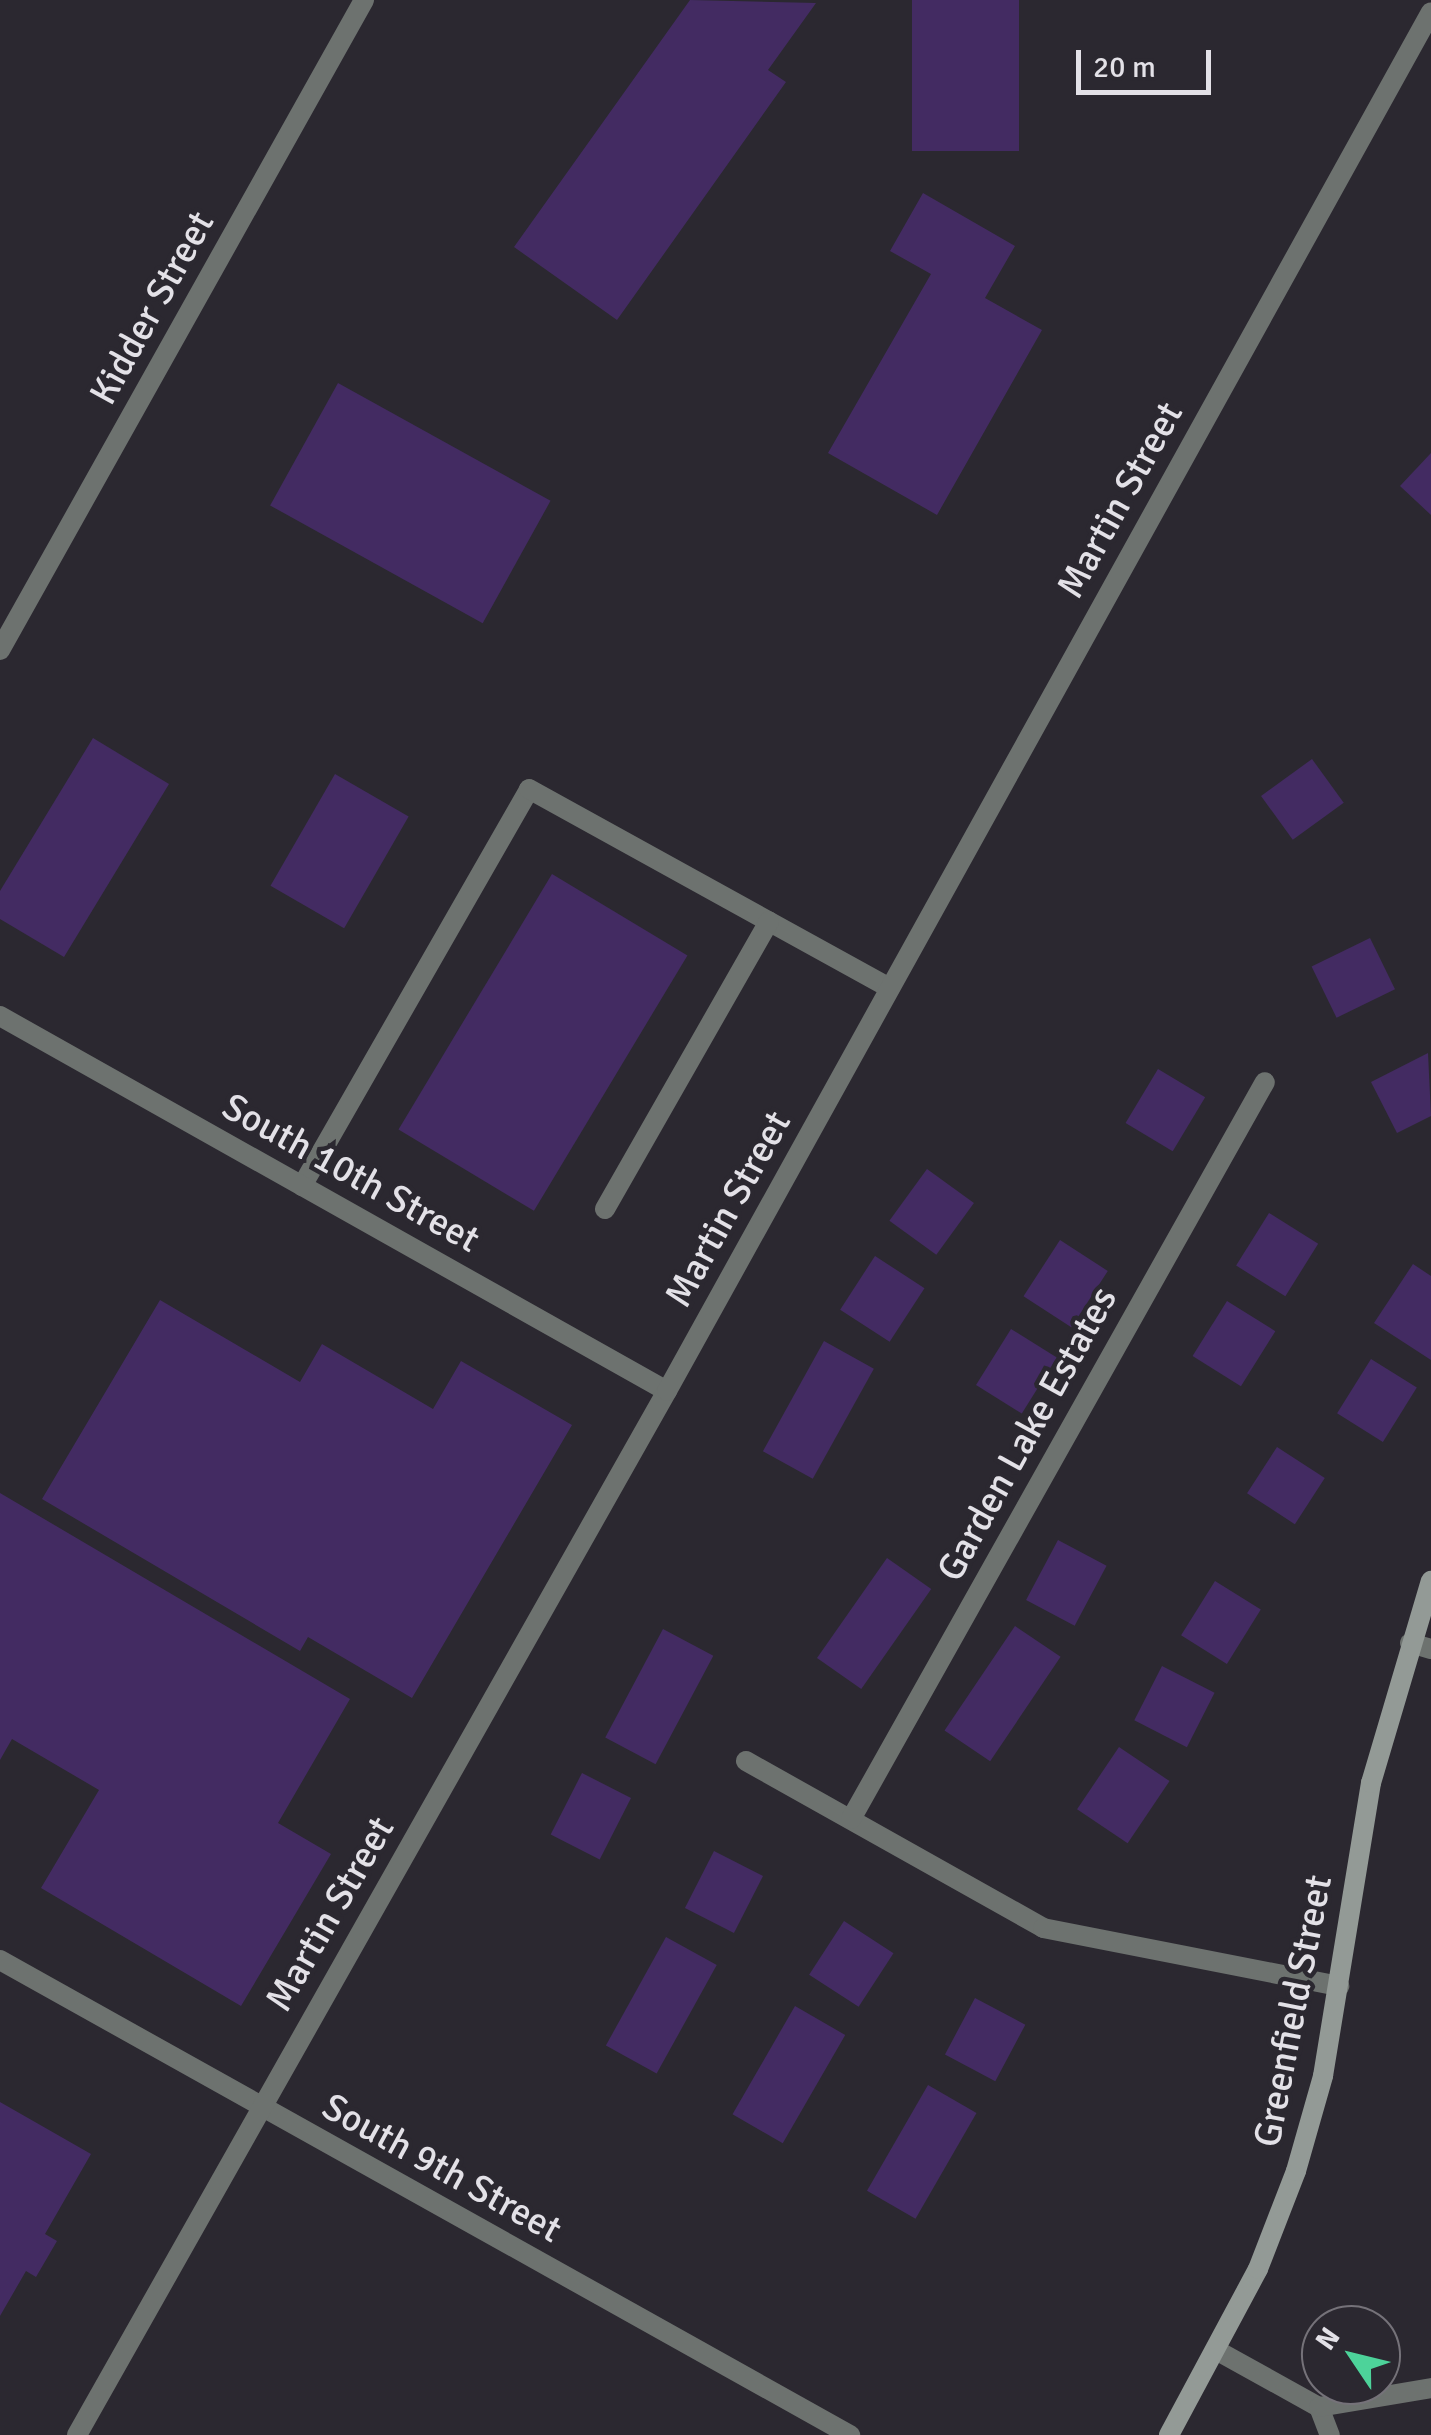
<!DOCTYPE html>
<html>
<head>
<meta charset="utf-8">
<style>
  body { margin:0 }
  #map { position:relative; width:1431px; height:2435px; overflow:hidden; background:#2b2830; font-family:Signika,sans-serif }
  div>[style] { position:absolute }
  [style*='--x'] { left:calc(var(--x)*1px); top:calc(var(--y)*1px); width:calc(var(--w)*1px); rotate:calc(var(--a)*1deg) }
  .building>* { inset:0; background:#432b62; transform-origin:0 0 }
  .service>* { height:20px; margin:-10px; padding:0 10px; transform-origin:10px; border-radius:10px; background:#6d726f }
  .minor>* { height:20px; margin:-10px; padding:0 10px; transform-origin:10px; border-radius:10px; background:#6d726f }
  .secondary>* { height:20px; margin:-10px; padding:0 10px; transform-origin:10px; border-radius:10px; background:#939a96 }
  span { translate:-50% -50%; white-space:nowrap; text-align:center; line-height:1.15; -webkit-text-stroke:9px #2b2830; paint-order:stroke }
  .street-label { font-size:38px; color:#e3e1e7 }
  .north { position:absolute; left:1301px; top:2305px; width:100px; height:100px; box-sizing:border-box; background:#2b2830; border:2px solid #757279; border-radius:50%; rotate:305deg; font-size:28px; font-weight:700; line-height:40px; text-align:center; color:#e3e1e7 }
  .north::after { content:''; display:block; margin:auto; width:35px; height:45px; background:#4dd39a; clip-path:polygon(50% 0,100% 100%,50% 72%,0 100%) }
  .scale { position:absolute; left:1076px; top:50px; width:135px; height:45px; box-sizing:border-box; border:5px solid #e3e1e7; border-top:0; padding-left:12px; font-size:30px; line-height:35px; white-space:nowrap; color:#e3e1e7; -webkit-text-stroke:8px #2b2830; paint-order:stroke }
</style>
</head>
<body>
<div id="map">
  <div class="building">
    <i style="clip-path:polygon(690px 0,816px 3px,768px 70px,786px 82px,617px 320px,514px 247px)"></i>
    <i style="left:912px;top:0;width:107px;height:151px"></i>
    <i style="clip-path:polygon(923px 193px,1015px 246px,985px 298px,1042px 330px,937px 515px,828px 453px,931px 274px,890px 251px)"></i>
    <i style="left:338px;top:383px;width:243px;height:140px;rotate:29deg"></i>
    <i style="clip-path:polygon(1431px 453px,1431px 515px,1400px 486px)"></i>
    <i style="clip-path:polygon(93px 738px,169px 784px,64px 957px,0 919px,0 891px)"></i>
    <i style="left:1312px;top:759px;width:54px;height:63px;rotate:54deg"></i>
    <i style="left:335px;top:774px;width:85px;height:129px;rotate:30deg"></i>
    <i style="left:552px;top:874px;width:158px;height:298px;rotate:31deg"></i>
    <i style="left:1370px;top:938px;width:57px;height:65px;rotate:64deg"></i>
    <i style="clip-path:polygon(1428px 1053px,1431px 1116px,1397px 1133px,1371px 1082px)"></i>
    <i style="left:1158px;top:1069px;width:55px;height:63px;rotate:31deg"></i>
    <i style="left:927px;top:1169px;width:58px;height:64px;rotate:36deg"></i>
    <i style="left:1269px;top:1213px;width:58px;height:62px;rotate:32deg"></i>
    <i style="left:1060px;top:1240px;width:57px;height:67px;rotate:33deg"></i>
    <i style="left:875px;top:1256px;width:59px;height:64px;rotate:33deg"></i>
    <i style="clip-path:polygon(1413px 1264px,1431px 1276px,1431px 1360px,1374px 1323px)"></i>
    <i style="clip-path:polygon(160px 1300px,300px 1382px,322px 1344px,433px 1409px,461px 1361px,572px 1425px,412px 1698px,308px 1637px,300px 1651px,42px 1499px)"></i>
    <i style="left:1227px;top:1301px;width:57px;height:65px;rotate:32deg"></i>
    <i style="left:1011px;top:1329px;width:54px;height:66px;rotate:32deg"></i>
    <i style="left:824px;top:1341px;width:57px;height:126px;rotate:29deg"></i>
    <i style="left:1371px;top:1359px;width:54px;height:64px;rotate:32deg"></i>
    <i style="left:1277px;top:1447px;width:57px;height:55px;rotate:33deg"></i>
    <i style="clip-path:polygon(0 1493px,350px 1699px,278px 1823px,331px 1854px,241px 2006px,41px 1888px,99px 1790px,12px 1739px,0 1760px)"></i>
    <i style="left:1058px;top:1540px;width:55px;height:68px;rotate:28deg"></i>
    <i style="left:887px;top:1558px;width:54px;height:122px;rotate:35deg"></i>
    <i style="left:1215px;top:1581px;width:54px;height:64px;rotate:32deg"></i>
    <i style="left:1015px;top:1626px;width:55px;height:126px;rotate:34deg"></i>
    <i style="left:663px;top:1629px;width:57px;height:123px;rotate:28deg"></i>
    <i style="left:1162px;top:1666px;width:59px;height:61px;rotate:27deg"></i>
    <i style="left:1119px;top:1747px;width:61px;height:75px;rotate:34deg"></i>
    <i style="left:582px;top:1773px;width:55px;height:69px;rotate:27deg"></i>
    <i style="left:714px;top:1851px;width:55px;height:64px;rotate:27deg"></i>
    <i style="left:844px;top:1921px;width:59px;height:64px;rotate:33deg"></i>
    <i style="left:666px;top:1937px;width:58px;height:124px;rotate:29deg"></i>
    <i style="left:975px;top:1998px;width:57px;height:64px;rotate:28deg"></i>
    <i style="left:795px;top:2006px;width:58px;height:125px;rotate:30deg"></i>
    <i style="left:928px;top:2085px;width:56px;height:122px;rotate:30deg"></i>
    <i style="clip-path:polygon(0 2102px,91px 2154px,45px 2234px,57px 2241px,36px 2277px,26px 2271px,0 2316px)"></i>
  </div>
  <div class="service">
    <i style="--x:302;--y:1186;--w:457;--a:-60.2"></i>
    <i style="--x:529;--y:789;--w:412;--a:28.9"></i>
    <i style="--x:605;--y:1209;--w:331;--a:-60.3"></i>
    <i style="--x:1410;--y:1643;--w:22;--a:16"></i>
    <i style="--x:1216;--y:2350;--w:118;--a:29"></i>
    <i style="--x:1319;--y:2407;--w:30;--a:69"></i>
    <i style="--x:1319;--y:2407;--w:114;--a:-9.6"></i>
  </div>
  <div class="minor">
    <i style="--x:0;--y:650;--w:745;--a:-60.75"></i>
    <i style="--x:0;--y:1016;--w:765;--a:29.35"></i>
    <i style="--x:746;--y:1761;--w:341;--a:29.3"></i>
    <i style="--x:1043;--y:1928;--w:302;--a:11.1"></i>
    <i style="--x:851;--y:1819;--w:845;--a:-60.68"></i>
    <i style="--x:0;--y:1960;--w:974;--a:29.2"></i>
    <i style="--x:77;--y:2435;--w:1199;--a:-60.53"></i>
    <i style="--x:667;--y:1391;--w:1576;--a:-61.01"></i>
  </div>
  <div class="secondary">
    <i style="--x:1169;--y:2435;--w:188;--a:-61.8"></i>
    <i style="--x:1258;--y:2269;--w:105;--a:-68.8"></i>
    <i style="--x:1296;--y:2171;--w:99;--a:-74.1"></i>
    <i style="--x:1323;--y:2076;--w:297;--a:-80.7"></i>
    <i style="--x:1371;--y:1783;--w:211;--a:-73.5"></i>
  </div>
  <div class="street-label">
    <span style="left:152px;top:308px;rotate:-61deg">Kidder Street</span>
    <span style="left:1120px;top:500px;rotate:-61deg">Martin Street</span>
    <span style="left:351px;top:1173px;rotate:29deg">South 10th Street</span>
    <span style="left:728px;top:1209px;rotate:-61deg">Martin Street</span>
    <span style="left:1027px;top:1434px;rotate:-61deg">Garden Lake Estates</span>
    <span style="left:330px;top:1914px;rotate:-60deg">Martin Street</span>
    <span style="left:1293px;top:2011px;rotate:-79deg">Greenfield Street</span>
    <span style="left:442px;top:2168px;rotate:29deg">South 9th Street</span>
  </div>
  <div class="north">N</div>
  <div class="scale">20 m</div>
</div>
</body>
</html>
